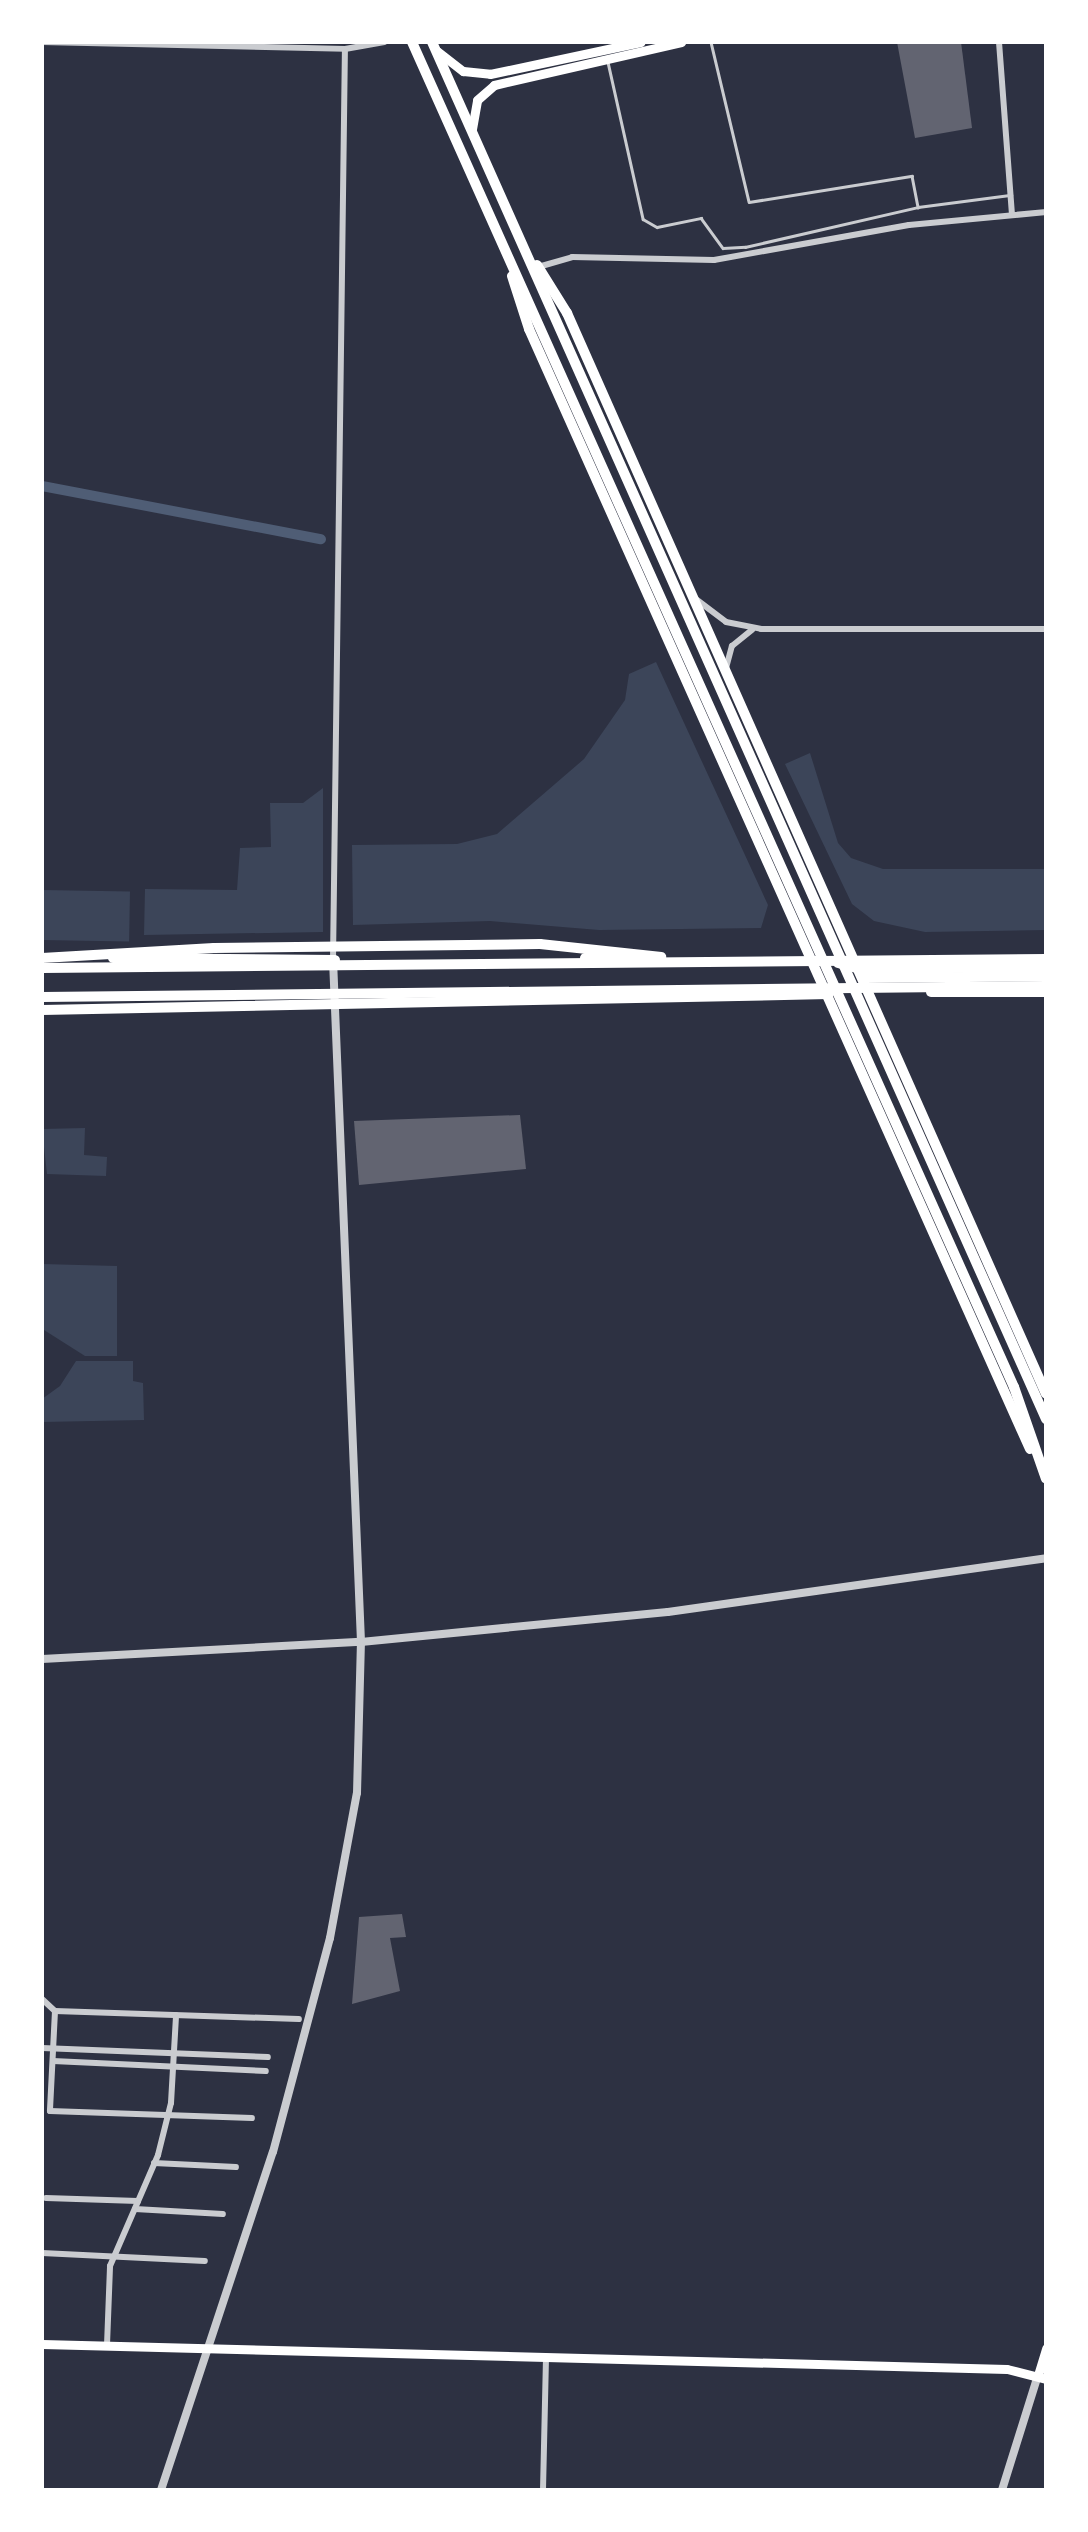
<!DOCTYPE html>
<html>
<head>
<meta charset="utf-8">
<style>
  body { margin:0 }
  #map { position:relative; width:1088px; height:2532px; overflow:hidden; background:#2d3142; font-family:Ubuntu,sans-serif }
  div>[style] { position:absolute }
  [style*='--x'] { left:calc(var(--x)*1px); top:calc(var(--y)*1px); width:calc(var(--w)*1px); rotate:calc(var(--a)*1deg) }
  .green>* { inset:0; background:#3c4559; transform-origin:0 0 }
  .canal>* { height:10px; margin:-5px; padding:0 5px; transform-origin:5px; border-radius:5px; background:#4f5d75 }
  .building>* { inset:0; background:#626471 }
  .service>* { height:2.5px; margin:-1.25px; padding:0 1.25px; transform-origin:1.25px; border-radius:1.25px; background:#caccd0 }
  .minor>* { height:6px; margin:-3px; padding:0 3px; transform-origin:3px; border-radius:3px; background:#caccd0 }
  .tertiary>* { height:8px; margin:-4px; padding:0 4px; transform-origin:4px; border-radius:4px; background:#caccd0 }
  .secondary>* { height:9px; margin:-4.5px; padding:0 4.5px; transform-origin:4.5px; border-radius:4.5px; background:#fff }
  .primary>* { height:10px; margin:-5px; padding:0 5px; transform-origin:5px; border-radius:5px; background:#fff }
  .trunk>* { height:10px; margin:-5px; padding:0 5px; transform-origin:5px; border-radius:5px; background:#fff }
  span { translate:-50% -50%; white-space:nowrap; text-align:center; line-height:1.15; -webkit-text-stroke:6px #fff; paint-order:stroke }
  .frame { position:absolute; inset:0; border:44px solid #fff; pointer-events:none }
</style>
</head>
<body>
<div id="map">
  <div class="green">
    <i style="clip-path:polygon(656px 662px,768px 905px,761px 928px,599px 930px,490px 921px,353px 925px,352px 845px,457px 844px,497px 834px,584px 759px,625px 700px,629px 674px)"></i>
    <i style="clip-path:polygon(810px 753px,838px 843px,851px 858px,883px 869px,1046px 869px,1046px 930px,925px 932px,874px 921px,852px 904px,785px 764px)"></i>
    <i style="clip-path:polygon(323px 788px,323px 932px,144px 935px,145px 889px,237px 890px,240px 848px,271px 847px,270px 803px,303px 803px)"></i>
    <i style="left:42px;top:890px;width:88px;height:50px;rotate:1deg"></i>
    <i style="clip-path:polygon(85px 1128px,84px 1155px,107px 1157px,106px 1176px,47px 1174px,42px 1129px)"></i>
    <i style="clip-path:polygon(42px 1264px,117px 1266px,117px 1356px,85px 1356px,44px 1330px)"></i>
    <i style="clip-path:polygon(76px 1361px,133px 1361px,133px 1381px,143px 1383px,144px 1420px,42px 1422px,42px 1399px,60px 1386px)"></i>
  </div>
  <div class="canal">
    <i style="--x:42;--y:486;--w:284;--a:10.8"></i>
  </div>
  <div class="building">
    <i style="clip-path:polygon(897px 42px,961px 42px,972px 128px,915px 138px)"></i>
    <i style="clip-path:polygon(520px 1115px,526px 1169px,359px 1185px,354px 1121px)"></i>
    <i style="clip-path:polygon(402px 1914px,406px 1937px,390px 1938px,400px 1991px,352px 2004px,359px 1917px)"></i>
  </div>
  <div class="service">
    <i style="--x:711;--y:42;--w:164;--a:76.6"></i>
    <i style="--x:749;--y:202;--w:165;--a:-9.1"></i>
    <i style="--x:912;--y:176;--w:32;--a:79"></i>
    <i style="--x:608;--y:62;--w:161;--a:77.4"></i>
    <i style="--x:643;--y:219;--w:16;--a:30"></i>
    <i style="--x:657;--y:227;--w:45;--a:-11.6"></i>
    <i style="--x:701;--y:218;--w:37;--a:54"></i>
    <i style="--x:723;--y:248;--w:22;--a:-3"></i>
    <i style="--x:745;--y:247;--w:178;--a:-13"></i>
    <i style="--x:918;--y:207;--w:94;--a:-7.4"></i>
  </div>
  <div class="minor">
    <i style="--x:42;--y:42;--w:303;--a:1.3"></i>
    <i style="--x:345;--y:49;--w:40;--a:-10"></i>
    <i style="--x:999;--y:42;--w:173;--a:85.7"></i>
    <i style="--x:538;--y:267;--w:35;--a:-16"></i>
    <i style="--x:572;--y:257;--w:142;--a:1.2"></i>
    <i style="--x:714;--y:260;--w:198;--a:-10.2"></i>
    <i style="--x:909;--y:225;--w:138;--a:-5.4"></i>
    <i style="--x:697;--y:600;--w:36;--a:37"></i>
    <i style="--x:726;--y:622;--w:36;--a:11"></i>
    <i style="--x:761;--y:629;--w:285;--a:0"></i>
    <i style="--x:726;--y:668;--w:23;--a:-75"></i>
    <i style="--x:732;--y:646;--w:26;--a:-39"></i>
    <i style="--x:333;--y:960;--w:911;--a:-89.25"></i>
    <i style="--x:42;--y:1999;--w:18;--a:43"></i>
    <i style="--x:55;--y:2011;--w:244;--a:1.9"></i>
    <i style="--x:55;--y:2011;--w:100;--a:92.9"></i>
    <i style="--x:50;--y:2111;--w:202;--a:2"></i>
    <i style="--x:42;--y:2048;--w:226;--a:2.3"></i>
    <i style="--x:53;--y:2061;--w:213;--a:2.7"></i>
    <i style="--x:154;--y:2163;--w:82;--a:2.8"></i>
    <i style="--x:46;--y:2198;--w:92;--a:1.9"></i>
    <i style="--x:135;--y:2209;--w:88;--a:3.3"></i>
    <i style="--x:42;--y:2253;--w:163;--a:2.8"></i>
    <i style="--x:107;--y:2345;--w:79;--a:-87.8"></i>
    <i style="--x:110;--y:2266;--w:121;--a:-66.6"></i>
    <i style="--x:158;--y:2155;--w:54;--a:-76"></i>
    <i style="--x:171;--y:2103;--w:88;--a:-86.7"></i>
    <i style="--x:543;--y:2490;--w:133;--a:-88.7"></i>
  </div>
  <div class="tertiary">
    <i style="--x:42;--y:1659;--w:319;--a:-3.1"></i>
    <i style="--x:361;--y:1642;--w:308;--a:-5.6"></i>
    <i style="--x:668;--y:1612;--w:382;--a:-8.1"></i>
    <i style="--x:161;--y:2490;--w:356;--a:-71.7"></i>
    <i style="--x:273;--y:2152;--w:221;--a:-75.1"></i>
    <i style="--x:330;--y:1938;--w:147;--a:-79.5"></i>
    <i style="--x:357;--y:1793;--w:151;--a:-88.5"></i>
    <i style="--x:361;--y:1642;--w:683;--a:-92.35"></i>
    <i style="--x:1002;--y:2490;--w:121;--a:-72.6"></i>
  </div>
  <div class="secondary">
    <i style="--x:437;--y:51;--w:33;--a:38"></i>
    <i style="--x:463;--y:71;--w:27;--a:6"></i>
    <i style="--x:490;--y:74;--w:154;--a:-12"></i>
    <i style="--x:472;--y:129;--w:29;--a:-80"></i>
    <i style="--x:477;--y:100;--w:23;--a:-41"></i>
    <i style="--x:494;--y:85;--w:192;--a:-12.9"></i>
    <i style="--x:42;--y:2344;--w:965;--a:1.48"></i>
    <i style="--x:1007;--y:2369;--w:40;--a:14.4"></i>
    <i style="--x:1038;--y:2375;--w:28;--a:-73"></i>
  </div>
  <div class="primary">
    <i style="--x:412;--y:42;--w:1474;--a:65.89"></i>
    <i style="--x:1014;--y:1387;--w:97;--a:70.8"></i>
    <i style="--x:432;--y:42;--w:1508;--a:65.97"></i>
    <i style="--x:537;--y:265;--w:57;--a:58"></i>
    <i style="--x:567;--y:313;--w:1182;--a:66.1"></i>
    <i style="--x:512;--y:276;--w:56;--a:72.2"></i>
    <i style="--x:529;--y:329;--w:1227;--a:65.9"></i>
    <i style="--x:113;--y:958;--w:222;--a:0.5"></i>
    <i style="--x:585;--y:958;--w:44;--a:-1.3"></i>
    <i style="--x:838;--y:963;--w:23;--a:15"></i>
    <i style="--x:860;--y:969;--w:186;--a:-0.6"></i>
    <i style="--x:864;--y:978;--w:182;--a:-0.6"></i>
    <i style="--x:931;--y:992;--w:115;--a:0"></i>
    <i style="--x:42;--y:1010;--w:787;--a:-1.16"></i>
  </div>
  <div class="trunk">
    <i style="--x:42;--y:958;--w:172;--a:-3.3"></i>
    <i style="--x:214;--y:948;--w:326;--a:-0.7"></i>
    <i style="--x:540;--y:944;--w:122;--a:6.1"></i>
    <i style="--x:42;--y:968;--w:1004;--a:-0.51"></i>
    <i style="--x:42;--y:997;--w:1004;--a:-0.63"></i>
  </div>
  <div class="frame"></div>
</div>
</body>
</html>
